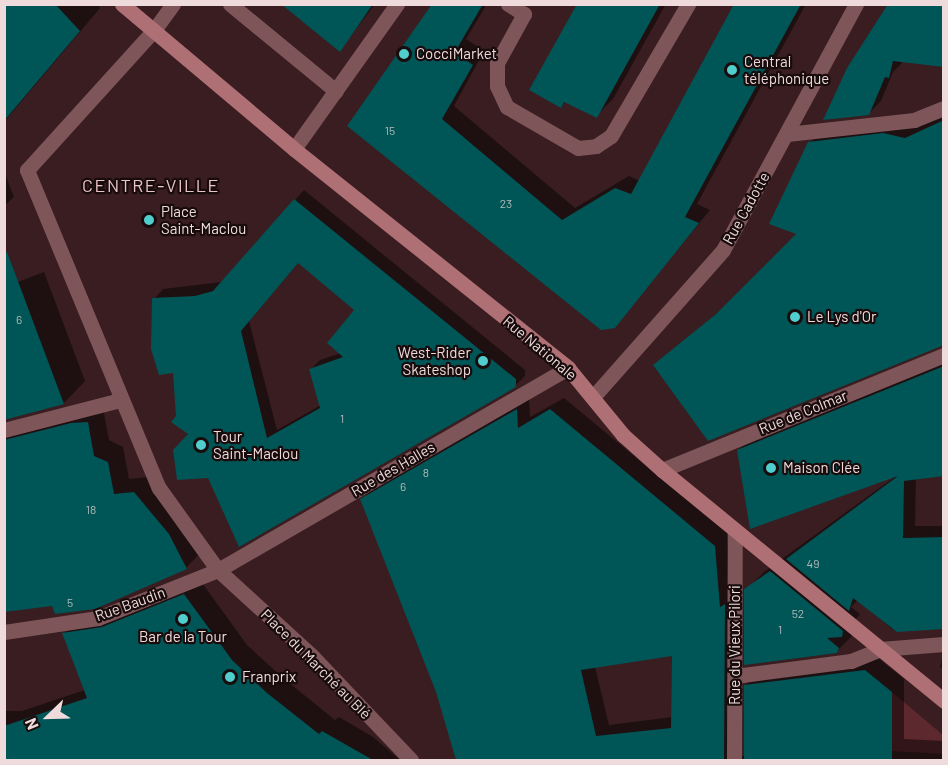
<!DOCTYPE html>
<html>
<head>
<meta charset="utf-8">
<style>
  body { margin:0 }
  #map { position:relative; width:948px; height:765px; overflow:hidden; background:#391d20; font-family:Barlow,sans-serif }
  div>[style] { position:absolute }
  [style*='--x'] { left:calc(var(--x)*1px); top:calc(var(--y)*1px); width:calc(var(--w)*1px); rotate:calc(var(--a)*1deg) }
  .green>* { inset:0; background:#5d282e }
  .shadow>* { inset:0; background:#0007 }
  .building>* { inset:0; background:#005556 }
  .pedestrian>* { height:15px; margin:-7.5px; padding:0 7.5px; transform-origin:7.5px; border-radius:7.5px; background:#7e5659 }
  .minor>* { height:15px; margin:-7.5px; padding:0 7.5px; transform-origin:7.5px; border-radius:7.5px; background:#7e5659 }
  .secondary>* { height:15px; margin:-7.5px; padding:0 7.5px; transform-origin:7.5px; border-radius:7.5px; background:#af7075 }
  .dots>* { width:16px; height:16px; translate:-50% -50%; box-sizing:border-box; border:3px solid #180b0c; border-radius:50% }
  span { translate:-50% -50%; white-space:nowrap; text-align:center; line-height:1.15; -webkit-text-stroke:4.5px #180b0c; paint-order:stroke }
  .number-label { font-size:12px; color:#b3baba }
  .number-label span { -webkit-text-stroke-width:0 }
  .poi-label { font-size:15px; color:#efdbdc }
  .left { translate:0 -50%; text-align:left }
  .right { translate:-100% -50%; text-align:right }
  .street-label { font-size:15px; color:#efdbdc }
  .quarter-label { font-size:18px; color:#ebc4c7; letter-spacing:1.5px }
  .frame { position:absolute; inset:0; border:6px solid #efdbdc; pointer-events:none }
  .north { position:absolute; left:18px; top:687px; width:60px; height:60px; -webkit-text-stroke:4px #180b0c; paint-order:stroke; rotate:247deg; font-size:16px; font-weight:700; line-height:24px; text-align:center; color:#efdbdc }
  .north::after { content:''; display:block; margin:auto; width:21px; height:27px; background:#efdbdc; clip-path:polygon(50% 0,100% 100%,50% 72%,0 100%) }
</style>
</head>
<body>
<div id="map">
  <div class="green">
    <i style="clip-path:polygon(892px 692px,943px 735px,943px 754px,892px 751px)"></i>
  </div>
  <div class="shadow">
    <i style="clip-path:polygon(4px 4px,98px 4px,100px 8px,4px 122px)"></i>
    <i style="clip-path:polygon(283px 4px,375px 4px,340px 50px)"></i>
    <i style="clip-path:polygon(435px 4px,487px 4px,466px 39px,484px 51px,454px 106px,575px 208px,629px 176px,640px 181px,736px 4px,806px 4px,697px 204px,710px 210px,614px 327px,349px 126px)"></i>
    <i style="clip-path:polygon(578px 4px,666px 4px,613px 99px,596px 116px,566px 101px,561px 106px)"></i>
    <i style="clip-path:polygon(889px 4px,902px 63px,893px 72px,881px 101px,868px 114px)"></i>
    <i style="clip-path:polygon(944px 115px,944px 346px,655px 365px,730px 302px,799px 233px,810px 143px,822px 130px)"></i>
    <i style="clip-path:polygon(4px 171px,14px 197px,4px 206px)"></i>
    <i style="clip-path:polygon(evenodd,304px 190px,525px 370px,525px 376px,515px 386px,209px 476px,178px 416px,175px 372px,154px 299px,163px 289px,222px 282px,304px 190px,298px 262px,356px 310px,341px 353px,320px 360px,311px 369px,321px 405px,277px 430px,249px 321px,298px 262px)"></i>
    <i style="clip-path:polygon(44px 272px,85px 381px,64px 403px,13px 416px,15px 283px)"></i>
    <i style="clip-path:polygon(944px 359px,944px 475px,916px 478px,915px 526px,944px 526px,944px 627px,892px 629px,858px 600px,851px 607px,860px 614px,850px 626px,854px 634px,836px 652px,746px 590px,764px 572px,896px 476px,739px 450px,751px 438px)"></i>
    <i style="clip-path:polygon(evenodd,529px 398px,530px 417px,564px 398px,727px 533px,741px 756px,745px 756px,746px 685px,758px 673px,878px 658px,904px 679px,904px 739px,944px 741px,944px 760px,458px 760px,437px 692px,362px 499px,375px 487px,529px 398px,673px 654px,673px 717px,609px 725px,595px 667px,673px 654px)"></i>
    <i style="clip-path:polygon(103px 408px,109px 440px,123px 447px,129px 479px,149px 477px,201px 552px,186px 568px,53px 604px,4px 609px,4px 436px)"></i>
    <i style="clip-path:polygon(200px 580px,247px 645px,282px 677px,335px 720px,339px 717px,373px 737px,400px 760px,186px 760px,173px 752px,179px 760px,4px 760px,4px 711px,22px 711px,85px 690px,64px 634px,79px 618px)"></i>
    <i style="clip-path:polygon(944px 653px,944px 670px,940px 667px)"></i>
  </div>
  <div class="building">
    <i style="clip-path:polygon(4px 4px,55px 4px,80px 31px,4px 121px)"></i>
    <i style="clip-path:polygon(281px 4px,373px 4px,340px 52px)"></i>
    <i style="clip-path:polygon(432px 4px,483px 4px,455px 52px,473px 65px,442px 119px,562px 220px,615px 188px,631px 194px,734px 4px,801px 4px,685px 217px,699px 223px,615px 328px,601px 330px,347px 126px)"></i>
    <i style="clip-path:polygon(577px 4px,660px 4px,597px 118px,564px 102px,561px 108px,529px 90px)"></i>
    <i style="clip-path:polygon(888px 4px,944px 4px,944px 67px,893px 61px,889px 78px,885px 77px,869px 115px,823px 120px,847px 68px)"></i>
    <i style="clip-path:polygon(944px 120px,944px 345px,708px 441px,653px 365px,716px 314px,796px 234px,769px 224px,808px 142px,883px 133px,905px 138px)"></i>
    <i style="clip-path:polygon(evenodd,294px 199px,516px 379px,516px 387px,239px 547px,208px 478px,177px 480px,173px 450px,188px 434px,171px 422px,176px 416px,173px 373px,159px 375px,151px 349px,152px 298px,195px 296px,213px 291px,294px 199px,298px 263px,354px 310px,327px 343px,343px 357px,309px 369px,320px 408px,267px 438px,241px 331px,298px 263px)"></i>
    <i style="clip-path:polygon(7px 252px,64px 404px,4px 420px,4px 253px)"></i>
    <i style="clip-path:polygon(944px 366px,944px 476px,904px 481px,903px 538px,944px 537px,944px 629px,897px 632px,853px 598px,849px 611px,786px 559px,898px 476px,750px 529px,737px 450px)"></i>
    <i style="clip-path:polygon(evenodd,517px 409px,518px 428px,550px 409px,715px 546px,720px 607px,725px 604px,724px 760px,456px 760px,436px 692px,360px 499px,517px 409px,672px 656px,671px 728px,596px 736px,581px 670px,672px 656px)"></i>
    <i style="clip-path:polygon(88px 422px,94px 456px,108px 462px,114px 494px,134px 492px,169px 534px,187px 569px,95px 609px,55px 614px,52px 606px,4px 612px,4px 440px,71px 423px)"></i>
    <i style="clip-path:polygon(770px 571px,843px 631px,842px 637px,827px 638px,839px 648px,837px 653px,744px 665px,744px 589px)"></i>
    <i style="clip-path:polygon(184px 594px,232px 660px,267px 693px,319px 734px,322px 731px,373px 760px,4px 760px,4px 726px,87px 698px,62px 633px,102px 627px)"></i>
    <i style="clip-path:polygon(865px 670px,892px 692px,892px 760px,744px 760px,744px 685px)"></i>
  </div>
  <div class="pedestrian">
    <i style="--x:787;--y:134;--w:128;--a:-6.3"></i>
    <i style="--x:914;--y:120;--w:32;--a:-22"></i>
    <i style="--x:662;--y:470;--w:305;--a:-22.2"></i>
    <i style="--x:218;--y:570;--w:404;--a:-30"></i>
    <i style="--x:735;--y:676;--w:117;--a:-7.4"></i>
    <i style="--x:851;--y:661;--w:31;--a:-22"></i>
    <i style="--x:880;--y:649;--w:64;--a:-4.5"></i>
    <i style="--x:734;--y:760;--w:230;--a:-89.8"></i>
  </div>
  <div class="minor">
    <i style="--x:173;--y:4;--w:32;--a:126"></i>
    <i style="--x:154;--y:30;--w:189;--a:132.2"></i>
    <i style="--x:27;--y:170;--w:344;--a:67.5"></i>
    <i style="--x:159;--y:488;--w:101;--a:54.3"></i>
    <i style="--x:218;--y:570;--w:126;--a:42.4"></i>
    <i style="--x:311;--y:655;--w:145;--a:46.4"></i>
    <i style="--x:230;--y:4;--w:137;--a:39.4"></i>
    <i style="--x:508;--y:4;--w:19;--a:32"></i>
    <i style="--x:524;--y:14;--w:56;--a:118.9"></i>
    <i style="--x:497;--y:63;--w:23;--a:90"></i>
    <i style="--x:497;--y:86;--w:23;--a:65"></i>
    <i style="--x:507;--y:107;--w:82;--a:30"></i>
    <i style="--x:578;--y:148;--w:18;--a:-6"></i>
    <i style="--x:596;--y:146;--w:18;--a:-34"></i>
    <i style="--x:611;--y:136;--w:153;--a:-59.7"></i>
    <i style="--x:294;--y:149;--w:178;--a:-54.6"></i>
    <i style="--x:593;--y:397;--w:196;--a:-48.5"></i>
    <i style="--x:723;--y:250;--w:280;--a:-61.6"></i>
    <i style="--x:4;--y:430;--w:120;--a:-14.5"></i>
    <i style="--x:4;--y:632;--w:95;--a:-8.5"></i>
    <i style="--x:98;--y:618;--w:129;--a:-21.8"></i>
  </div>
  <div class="secondary">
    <i style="--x:122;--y:4;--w:225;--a:40.1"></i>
    <i style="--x:294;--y:149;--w:351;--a:38.6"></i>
    <i style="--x:568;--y:368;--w:87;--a:50.6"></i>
    <i style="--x:623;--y:435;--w:52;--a:41.9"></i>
    <i style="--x:662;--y:470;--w:365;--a:39.3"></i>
  </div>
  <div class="dots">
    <i style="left:404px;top:54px;background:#52cdce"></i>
    <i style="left:732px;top:70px;background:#52cdce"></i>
    <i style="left:149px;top:220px;background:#52cdce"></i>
    <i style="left:795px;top:317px;background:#52cdce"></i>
    <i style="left:483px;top:361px;background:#52cdce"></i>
    <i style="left:201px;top:445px;background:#52cdce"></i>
    <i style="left:771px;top:468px;background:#52cdce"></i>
    <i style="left:183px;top:619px;background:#52cdce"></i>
    <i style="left:230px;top:677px;background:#52cdce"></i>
  </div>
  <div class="number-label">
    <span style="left:390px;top:131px">15</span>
    <span style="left:506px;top:204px">23</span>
    <span style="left:19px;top:320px">6</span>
    <span style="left:342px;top:419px">1</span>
    <span style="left:426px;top:473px">8</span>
    <span style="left:403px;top:487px">6</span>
    <span style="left:91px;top:510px">18</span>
    <span style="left:813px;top:564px">49</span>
    <span style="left:70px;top:603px">5</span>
    <span style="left:798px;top:614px">52</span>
    <span style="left:780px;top:630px">1</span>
  </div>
  <div class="poi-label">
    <span class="left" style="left:416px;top:54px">CocciMarket</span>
    <span class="left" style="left:744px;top:70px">Central<br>téléphonique</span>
    <span class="left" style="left:161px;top:220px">Place<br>Saint-Maclou</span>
    <span class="left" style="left:807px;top:317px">Le Lys d'Or</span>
    <span class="right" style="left:471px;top:361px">West-Rider<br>Skateshop</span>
    <span class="left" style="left:213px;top:445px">Tour<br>Saint-Maclou</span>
    <span class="left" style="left:783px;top:468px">Maison Clée</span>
    <span style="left:183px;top:637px">Bar de la Tour</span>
    <span class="left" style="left:242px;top:677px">Franprix</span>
  </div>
  <div class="street-label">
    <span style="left:746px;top:208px;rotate:-61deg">Rue Cadotte</span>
    <span style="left:540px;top:348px;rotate:40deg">Rue Nationale</span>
    <span style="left:803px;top:412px;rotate:-22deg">Rue de Colmar</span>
    <span style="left:393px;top:469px;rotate:-30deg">Rue des Halles</span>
    <span style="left:130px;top:604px;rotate:-20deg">Rue Baudin</span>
    <span style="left:735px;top:645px;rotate:-90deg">Rue du Vieux Pilori</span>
    <span style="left:316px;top:664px;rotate:45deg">Place du Marché au Blé</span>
  </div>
  <div class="quarter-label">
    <span style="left:151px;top:185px">CENTRE-VILLE</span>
  </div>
  <div class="frame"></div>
  <div class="north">N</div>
</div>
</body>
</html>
